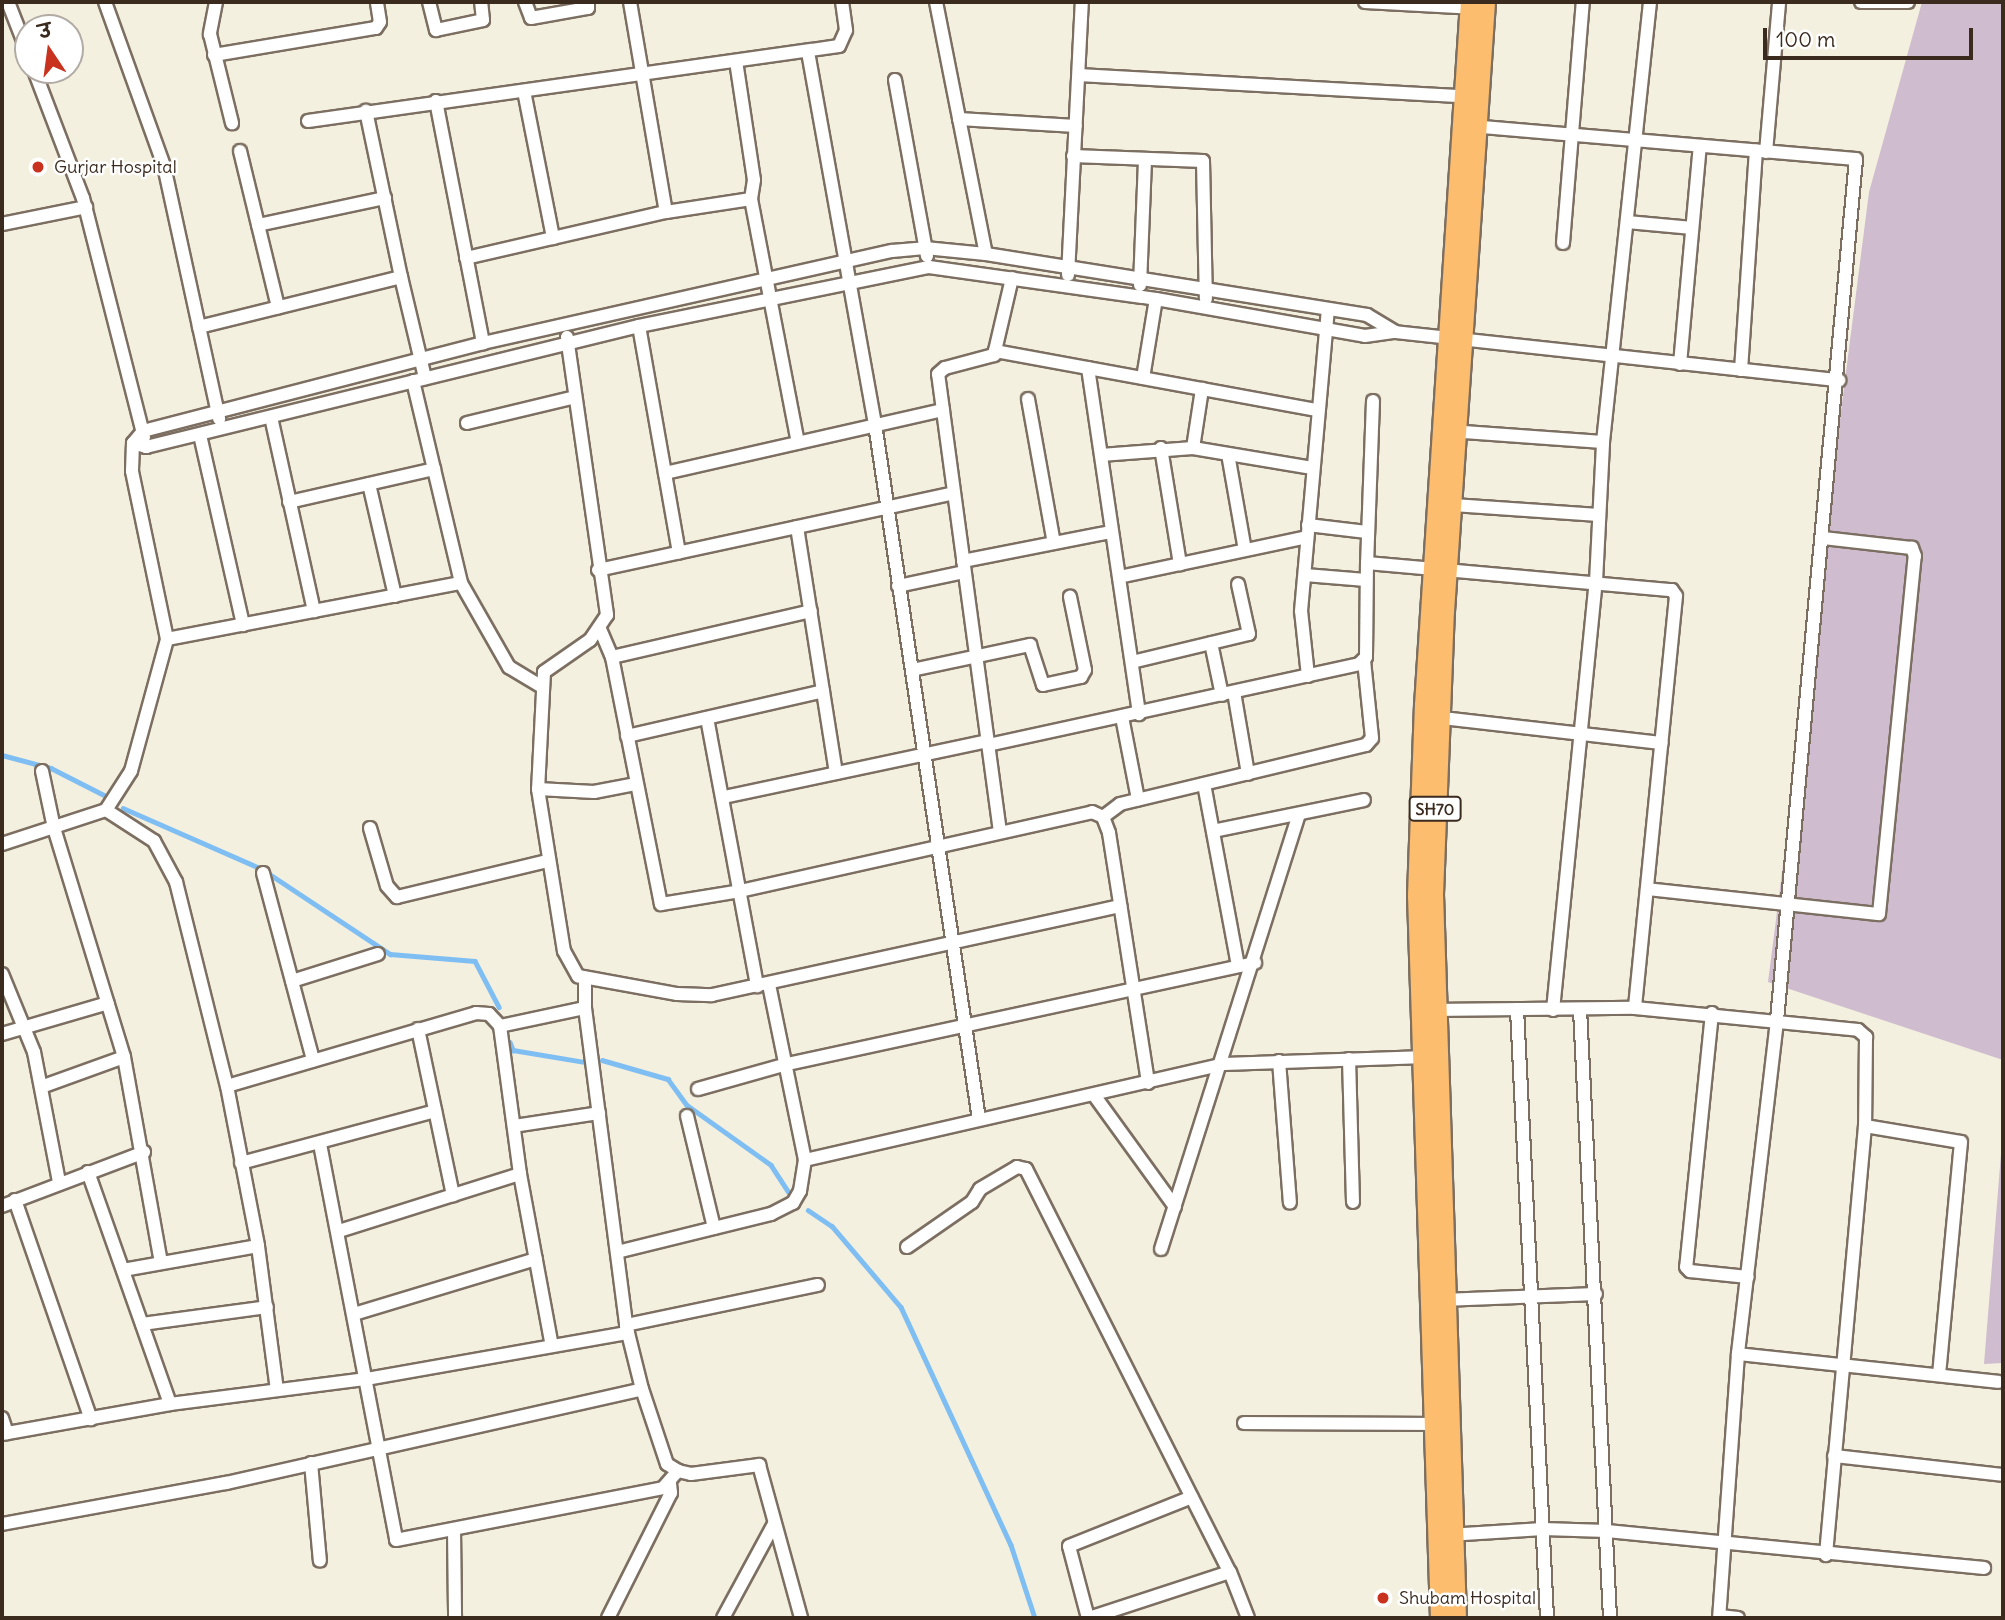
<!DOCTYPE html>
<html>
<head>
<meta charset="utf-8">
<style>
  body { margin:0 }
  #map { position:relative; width:2005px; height:1620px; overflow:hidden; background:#f4f0df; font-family:Delius,"Playpen Sans Deva",sans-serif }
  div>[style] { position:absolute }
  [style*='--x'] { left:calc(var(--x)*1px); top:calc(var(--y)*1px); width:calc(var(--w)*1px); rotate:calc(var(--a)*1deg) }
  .industrial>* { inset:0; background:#cfbdcf }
  .stream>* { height:4.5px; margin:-2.25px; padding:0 2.25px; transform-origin:2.25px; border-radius:2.25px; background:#7fbef3 }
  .roads { filter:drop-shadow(2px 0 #7c6f62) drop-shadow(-2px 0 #7c6f62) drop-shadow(0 2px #7c6f62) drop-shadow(0 -2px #7c6f62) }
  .minor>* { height:12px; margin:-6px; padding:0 6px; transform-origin:6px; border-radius:6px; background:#fff }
  .primary>* { height:19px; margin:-9.5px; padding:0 9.5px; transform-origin:9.5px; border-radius:9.5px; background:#fcbd6e }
  .dots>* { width:19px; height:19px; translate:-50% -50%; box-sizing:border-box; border:4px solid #fff; border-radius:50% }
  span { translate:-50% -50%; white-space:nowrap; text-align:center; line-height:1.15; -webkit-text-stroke:5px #fff; paint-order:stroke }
  .shield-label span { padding:2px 5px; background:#fff; border:2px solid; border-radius:5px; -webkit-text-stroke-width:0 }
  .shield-label { font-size:16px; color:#3b2a1e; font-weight:700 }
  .poi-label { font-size:18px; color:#3b2a1e }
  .left { translate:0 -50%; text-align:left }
  .frame { position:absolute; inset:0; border:4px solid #3b2a1e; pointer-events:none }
  .north { position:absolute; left:14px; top:14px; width:70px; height:70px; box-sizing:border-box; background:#fff; border:2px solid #b1aaa5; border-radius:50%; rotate:347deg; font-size:19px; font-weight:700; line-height:28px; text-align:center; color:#3b2a1e }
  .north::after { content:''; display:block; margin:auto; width:24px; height:32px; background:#c8321e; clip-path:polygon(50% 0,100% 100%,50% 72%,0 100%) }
  .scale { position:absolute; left:1763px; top:28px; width:210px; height:32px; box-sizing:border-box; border:4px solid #3b2a1e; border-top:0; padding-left:9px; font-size:21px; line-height:24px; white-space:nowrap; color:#3b2a1e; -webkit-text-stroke:5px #fff; paint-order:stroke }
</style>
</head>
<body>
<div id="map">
  <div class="industrial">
    <i style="clip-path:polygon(1922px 2px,2003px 2px,2003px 1060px,1768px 982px,1869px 192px)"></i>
    <i style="clip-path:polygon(2003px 1129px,2003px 1363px,1984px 1364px)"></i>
  </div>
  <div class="stream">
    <i style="--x:2;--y:755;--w:51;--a:14.9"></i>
    <i style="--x:51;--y:768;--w:64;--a:27"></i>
    <i style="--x:123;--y:808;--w:152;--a:23.7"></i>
    <i style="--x:262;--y:869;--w:154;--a:33.6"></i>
    <i style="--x:390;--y:954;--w:85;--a:4.7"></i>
    <i style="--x:475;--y:961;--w:52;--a:62.4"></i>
    <i style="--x:510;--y:1042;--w:9;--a:69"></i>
    <i style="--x:513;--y:1050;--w:73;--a:9.5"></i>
    <i style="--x:602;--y:1060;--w:69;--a:16.1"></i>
    <i style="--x:668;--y:1079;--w:32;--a:54"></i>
    <i style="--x:687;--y:1105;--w:103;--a:35.5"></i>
    <i style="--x:771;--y:1165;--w:33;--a:57"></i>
    <i style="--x:808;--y:1210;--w:29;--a:34"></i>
    <i style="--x:832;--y:1226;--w:106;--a:49.6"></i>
    <i style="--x:901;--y:1307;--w:262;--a:65.2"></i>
    <i style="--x:1011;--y:1545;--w:77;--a:71.8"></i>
  </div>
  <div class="roads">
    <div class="minor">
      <i style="--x:8;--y:2;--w:55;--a:68.6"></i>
      <i style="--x:105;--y:2;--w:174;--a:70.2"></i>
      <i style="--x:164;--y:166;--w:259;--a:77.7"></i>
      <i style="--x:216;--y:2;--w:33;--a:101"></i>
      <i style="--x:210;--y:34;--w:92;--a:76.1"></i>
      <i style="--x:429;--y:2;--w:29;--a:76"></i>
      <i style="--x:436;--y:30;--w:48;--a:-12"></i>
      <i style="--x:483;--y:20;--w:18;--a:-96"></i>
      <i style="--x:525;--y:2;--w:17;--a:69"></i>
      <i style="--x:531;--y:18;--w:58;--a:-10"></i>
      <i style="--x:588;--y:8;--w:6;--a:-90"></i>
      <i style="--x:630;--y:2;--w:213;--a:80.3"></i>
      <i style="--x:936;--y:2;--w:257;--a:78.8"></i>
      <i style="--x:1365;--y:2;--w:111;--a:3.1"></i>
      <i style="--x:1861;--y:2;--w:47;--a:0"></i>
      <i style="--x:808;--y:52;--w:378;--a:79.8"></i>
      <i style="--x:875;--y:424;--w:703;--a:81.49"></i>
      <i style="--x:214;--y:55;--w:164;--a:-9.5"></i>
      <i style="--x:376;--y:28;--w:7;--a:-56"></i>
      <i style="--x:380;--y:22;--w:20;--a:-99"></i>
      <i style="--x:736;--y:61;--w:120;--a:81.4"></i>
      <i style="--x:754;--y:180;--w:19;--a:99"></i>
      <i style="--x:34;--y:70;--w:137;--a:69.1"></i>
      <i style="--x:83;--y:198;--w:247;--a:75.7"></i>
      <i style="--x:1080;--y:75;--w:390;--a:3.2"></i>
      <i style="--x:895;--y:80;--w:179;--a:79.7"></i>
      <i style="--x:524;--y:91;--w:150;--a:78.8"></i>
      <i style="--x:436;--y:101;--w:247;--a:79"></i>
      <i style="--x:959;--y:119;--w:117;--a:3.4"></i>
      <i style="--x:308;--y:121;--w:536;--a:-8.04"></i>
      <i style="--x:839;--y:46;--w:17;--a:-66"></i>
      <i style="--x:846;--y:30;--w:28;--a:-98"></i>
      <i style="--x:1471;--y:126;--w:386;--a:4.9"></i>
      <i style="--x:1856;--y:159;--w:866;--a:95.24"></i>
      <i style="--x:1777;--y:1021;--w:335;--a:96.7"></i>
      <i style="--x:1738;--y:1354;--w:265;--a:94.1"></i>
      <i style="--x:240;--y:151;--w:161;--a:76.3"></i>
      <i style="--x:1766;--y:152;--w:151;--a:-85"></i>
      <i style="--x:1073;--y:156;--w:130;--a:2.2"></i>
      <i style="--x:1203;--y:161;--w:138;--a:88.8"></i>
      <i style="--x:1628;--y:222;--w:64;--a:5.4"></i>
      <i style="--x:2;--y:224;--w:86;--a:-11.4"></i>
      <i style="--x:258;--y:225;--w:130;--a:-12"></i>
      <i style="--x:1563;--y:243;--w:242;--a:-85.3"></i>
      <i style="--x:466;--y:258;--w:205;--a:-13"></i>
      <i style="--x:666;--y:212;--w:86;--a:-8.7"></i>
      <i style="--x:751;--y:199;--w:248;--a:79.1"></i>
      <i style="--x:1068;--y:275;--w:273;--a:-87.1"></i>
      <i style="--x:401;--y:277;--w:104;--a:76.6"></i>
      <i style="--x:1140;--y:285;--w:126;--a:-87.7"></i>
      <i style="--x:639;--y:326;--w:230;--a:80"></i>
      <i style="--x:199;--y:327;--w:208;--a:-13.9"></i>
      <i style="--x:401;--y:277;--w:170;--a:-101.9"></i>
      <i style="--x:567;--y:337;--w:281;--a:81.8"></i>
      <i style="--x:607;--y:615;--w:30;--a:124"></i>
      <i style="--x:590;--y:640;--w:56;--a:145.2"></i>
      <i style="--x:544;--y:672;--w:117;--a:92.9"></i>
      <i style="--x:538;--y:789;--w:164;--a:80.9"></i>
      <i style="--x:564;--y:951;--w:29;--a:61"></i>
      <i style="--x:578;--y:976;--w:101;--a:10.3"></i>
      <i style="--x:677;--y:994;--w:35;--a:2"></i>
      <i style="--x:712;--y:995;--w:418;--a:-12.3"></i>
      <i style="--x:995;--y:351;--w:327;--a:10.4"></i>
      <i style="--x:1680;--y:364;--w:219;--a:-84.8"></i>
      <i style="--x:1088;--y:368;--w:350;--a:81.6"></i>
      <i style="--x:1741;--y:370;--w:220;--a:-86.1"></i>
      <i style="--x:1143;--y:378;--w:80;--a:-80.7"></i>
      <i style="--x:413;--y:381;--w:208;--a:76.6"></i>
      <i style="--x:1028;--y:399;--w:146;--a:79.8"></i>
      <i style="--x:1373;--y:401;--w:162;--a:92.1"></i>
      <i style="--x:1367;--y:563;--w:306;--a:5.1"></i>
      <i style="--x:1672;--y:590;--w:7;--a:56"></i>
      <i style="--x:1676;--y:596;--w:414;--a:95.7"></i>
      <i style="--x:271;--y:417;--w:199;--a:77.5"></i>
      <i style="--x:467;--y:423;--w:111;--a:-13.5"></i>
      <i style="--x:1450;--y:431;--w:153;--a:4.1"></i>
      <i style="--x:200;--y:435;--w:195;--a:77.2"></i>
      <i style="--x:133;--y:443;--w:14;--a:17"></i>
      <i style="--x:146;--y:447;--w:508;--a:-13.79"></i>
      <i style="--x:639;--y:326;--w:296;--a:-11.5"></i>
      <i style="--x:929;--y:267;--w:229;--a:8"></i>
      <i style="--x:1156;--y:299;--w:212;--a:10"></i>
      <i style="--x:1365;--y:336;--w:30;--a:-8"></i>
      <i style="--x:1395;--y:332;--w:447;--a:6.2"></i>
      <i style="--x:1161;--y:448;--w:118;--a:80.7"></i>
      <i style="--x:1193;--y:448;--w:60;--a:-81.3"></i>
      <i style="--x:1228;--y:454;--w:97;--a:80"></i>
      <i style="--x:1101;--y:455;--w:92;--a:-4.4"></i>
      <i style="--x:1193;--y:448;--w:121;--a:9.5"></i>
      <i style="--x:665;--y:473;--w:285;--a:-12.8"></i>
      <i style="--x:369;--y:484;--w:115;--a:76.9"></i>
      <i style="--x:289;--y:502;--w:149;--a:-12.8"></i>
      <i style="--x:1453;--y:505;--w:146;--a:3.9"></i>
      <i style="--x:1308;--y:525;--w:59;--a:6.8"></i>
      <i style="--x:797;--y:527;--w:249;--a:81"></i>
      <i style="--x:963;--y:561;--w:151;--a:-11.1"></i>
      <i style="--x:598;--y:570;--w:363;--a:-12.2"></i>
      <i style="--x:1305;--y:575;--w:61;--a:4.7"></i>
      <i style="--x:1119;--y:577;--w:192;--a:-12"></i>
      <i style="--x:898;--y:586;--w:67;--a:-12"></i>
      <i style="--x:600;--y:629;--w:30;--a:67"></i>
      <i style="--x:612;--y:657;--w:252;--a:78.8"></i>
      <i style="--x:661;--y:904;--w:80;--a:-9.3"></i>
      <i style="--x:740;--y:891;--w:361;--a:-12.6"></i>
      <i style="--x:1092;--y:812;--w:12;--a:24"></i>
      <i style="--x:1103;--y:817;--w:17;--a:69"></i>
      <i style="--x:1109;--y:833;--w:253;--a:81.1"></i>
      <i style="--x:167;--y:639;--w:299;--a:-10.8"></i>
      <i style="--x:461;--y:583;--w:97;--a:60.3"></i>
      <i style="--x:509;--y:667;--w:39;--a:31"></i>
      <i style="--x:1211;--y:643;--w:53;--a:78.1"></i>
      <i style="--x:612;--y:657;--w:204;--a:-13"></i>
      <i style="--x:1132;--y:662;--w:120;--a:-13.5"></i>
      <i style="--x:1249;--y:634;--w:51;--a:-102.4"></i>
      <i style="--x:912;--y:670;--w:121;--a:-12"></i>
      <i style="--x:1030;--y:645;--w:42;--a:72"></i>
      <i style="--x:1043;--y:685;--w:39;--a:-12"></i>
      <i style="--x:1081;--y:677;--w:8;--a:-60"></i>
      <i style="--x:1085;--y:670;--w:75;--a:-101.6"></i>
      <i style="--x:1308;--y:676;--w:65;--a:-96.1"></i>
      <i style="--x:1301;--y:611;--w:303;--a:-84.9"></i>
      <i style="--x:1234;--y:692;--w:83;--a:80.3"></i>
      <i style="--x:1122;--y:717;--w:84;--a:79"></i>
      <i style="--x:1433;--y:717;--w:230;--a:6.5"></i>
      <i style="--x:707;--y:718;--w:273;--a:79.4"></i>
      <i style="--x:627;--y:736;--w:201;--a:-12.9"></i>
      <i style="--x:988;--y:745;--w:380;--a:-12.3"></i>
      <i style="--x:1359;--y:664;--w:10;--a:-45"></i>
      <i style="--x:1366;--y:657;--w:94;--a:-89.4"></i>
      <i style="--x:42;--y:771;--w:58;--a:78.1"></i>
      <i style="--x:54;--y:828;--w:239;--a:73"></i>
      <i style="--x:124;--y:1057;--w:209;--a:79.8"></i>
      <i style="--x:1204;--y:784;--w:185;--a:79.4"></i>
      <i style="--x:538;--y:789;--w:56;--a:3.1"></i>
      <i style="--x:594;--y:792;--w:43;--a:-10.8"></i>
      <i style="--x:724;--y:797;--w:269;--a:-12"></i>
      <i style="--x:106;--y:810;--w:57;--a:32.9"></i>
      <i style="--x:154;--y:841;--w:47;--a:61.8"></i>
      <i style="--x:176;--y:882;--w:210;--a:76"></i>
      <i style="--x:227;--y:1086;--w:163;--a:79"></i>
      <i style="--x:258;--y:1246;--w:145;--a:82.5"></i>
      <i style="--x:1103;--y:817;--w:21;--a:-37"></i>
      <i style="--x:1120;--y:804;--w:253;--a:-13.5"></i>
      <i style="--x:1366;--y:745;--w:9;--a:-49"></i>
      <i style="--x:1372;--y:738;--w:77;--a:-95.9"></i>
      <i style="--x:370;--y:828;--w:60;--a:73.7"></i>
      <i style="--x:387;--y:886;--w:15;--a:48"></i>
      <i style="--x:397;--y:897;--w:154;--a:-13.5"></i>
      <i style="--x:1213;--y:831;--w:154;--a:-11.6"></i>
      <i style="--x:1000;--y:832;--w:462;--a:-97.7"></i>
      <i style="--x:938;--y:374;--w:9;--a:-41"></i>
      <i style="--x:945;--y:368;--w:51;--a:-14.9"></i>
      <i style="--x:994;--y:355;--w:79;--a:-76.8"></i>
      <i style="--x:2;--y:844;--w:109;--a:-18.1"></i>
      <i style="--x:106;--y:810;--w:46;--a:-57.3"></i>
      <i style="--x:131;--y:771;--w:137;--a:-74.7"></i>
      <i style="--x:167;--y:639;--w:172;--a:-101.8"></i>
      <i style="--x:132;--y:471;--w:28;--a:-88"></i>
      <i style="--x:133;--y:443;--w:16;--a:-50"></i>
      <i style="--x:143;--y:431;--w:351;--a:-14.5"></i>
      <i style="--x:483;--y:343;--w:419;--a:-12.7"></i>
      <i style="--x:892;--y:251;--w:33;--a:-5"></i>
      <i style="--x:925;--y:248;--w:61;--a:5.6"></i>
      <i style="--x:986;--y:254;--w:386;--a:9.1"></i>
      <i style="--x:1367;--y:315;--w:33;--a:31"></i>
      <i style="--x:263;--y:873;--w:194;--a:75"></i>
      <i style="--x:1647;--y:889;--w:233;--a:6.2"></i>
      <i style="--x:1879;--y:914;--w:360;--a:-84.3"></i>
      <i style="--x:1915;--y:556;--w:9;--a:-111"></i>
      <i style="--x:1912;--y:548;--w:90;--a:-173.6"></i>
      <i style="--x:2;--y:974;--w:84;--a:67.7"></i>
      <i style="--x:34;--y:1052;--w:132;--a:79.1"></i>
      <i style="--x:585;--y:979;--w:29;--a:90"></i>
      <i style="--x:585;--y:1008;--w:320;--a:82.6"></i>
      <i style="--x:626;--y:1325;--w:66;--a:76"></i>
      <i style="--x:642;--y:1389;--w:79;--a:71.6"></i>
      <i style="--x:667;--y:1464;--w:13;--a:32"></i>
      <i style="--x:678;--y:1471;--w:13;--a:13"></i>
      <i style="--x:691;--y:1474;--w:69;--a:-7.5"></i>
      <i style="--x:759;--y:1465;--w:159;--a:74.6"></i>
      <i style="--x:292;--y:981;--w:90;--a:-17.4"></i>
      <i style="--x:1517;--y:1009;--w:610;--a:87.18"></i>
      <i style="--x:1580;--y:1009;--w:610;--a:87.18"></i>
      <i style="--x:1431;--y:1010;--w:204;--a:-0.6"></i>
      <i style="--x:1635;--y:1008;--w:224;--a:5.6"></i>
      <i style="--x:1858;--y:1030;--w:11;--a:41"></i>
      <i style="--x:1866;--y:1037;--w:89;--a:90.6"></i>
      <i style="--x:1865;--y:1126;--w:431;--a:95.2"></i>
      <i style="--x:1553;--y:1010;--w:430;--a:-84.3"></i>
      <i style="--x:1596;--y:582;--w:140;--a:-87.1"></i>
      <i style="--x:1603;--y:442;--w:443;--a:-83.9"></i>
      <i style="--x:1712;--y:1013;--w:255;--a:95.8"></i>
      <i style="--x:1686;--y:1267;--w:6;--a:45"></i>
      <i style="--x:1690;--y:1271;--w:58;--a:5.9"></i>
      <i style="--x:500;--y:1026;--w:149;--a:82.3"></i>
      <i style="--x:520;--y:1174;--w:175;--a:79.5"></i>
      <i style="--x:418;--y:1029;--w:170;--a:78.1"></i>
      <i style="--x:2;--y:1034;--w:110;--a:-16.3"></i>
      <i style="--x:1349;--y:1059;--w:143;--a:88.4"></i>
      <i style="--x:1279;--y:1061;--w:142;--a:85.6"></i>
      <i style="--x:227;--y:1086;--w:259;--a:-16.3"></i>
      <i style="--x:476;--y:1013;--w:13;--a:4"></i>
      <i style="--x:489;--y:1014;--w:16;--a:47"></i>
      <i style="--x:500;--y:1026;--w:87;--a:-12"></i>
      <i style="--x:41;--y:1087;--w:88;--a:-19.9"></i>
      <i style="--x:698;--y:1089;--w:92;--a:-15.7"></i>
      <i style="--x:787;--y:1064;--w:479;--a:-12.2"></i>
      <i style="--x:1094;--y:1095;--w:138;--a:54.1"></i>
      <i style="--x:687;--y:1116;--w:115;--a:76.4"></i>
      <i style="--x:514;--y:1126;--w:86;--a:-8.7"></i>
      <i style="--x:1865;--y:1126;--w:97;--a:9.5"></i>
      <i style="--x:1961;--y:1142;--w:234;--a:95.4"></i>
      <i style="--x:320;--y:1144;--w:403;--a:79.1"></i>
      <i style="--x:396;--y:1540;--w:272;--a:-11"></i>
      <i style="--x:663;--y:1488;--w:23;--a:-49"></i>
      <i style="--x:805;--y:1160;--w:429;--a:-12.9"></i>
      <i style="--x:1223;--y:1064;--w:204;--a:-2"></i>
      <i style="--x:241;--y:1163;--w:201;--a:-15"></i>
      <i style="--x:88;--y:1172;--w:246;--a:70.5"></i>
      <i style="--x:15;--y:1200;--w:232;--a:70.9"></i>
      <i style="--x:2;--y:1206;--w:152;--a:-20.8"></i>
      <i style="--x:339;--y:1231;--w:190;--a:-17.5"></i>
      <i style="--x:907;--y:1247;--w:79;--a:-34.7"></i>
      <i style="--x:972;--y:1202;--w:15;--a:-58"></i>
      <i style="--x:980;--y:1189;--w:43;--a:-30.7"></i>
      <i style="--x:1017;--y:1167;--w:9;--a:13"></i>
      <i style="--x:1026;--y:1169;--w:452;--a:63.2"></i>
      <i style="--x:1230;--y:1572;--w:49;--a:68.6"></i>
      <i style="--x:1161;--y:1249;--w:456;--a:-72.4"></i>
      <i style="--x:617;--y:1252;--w:159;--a:-13.9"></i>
      <i style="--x:771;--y:1214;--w:25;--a:-27"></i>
      <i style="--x:793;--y:1203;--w:14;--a:-60"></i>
      <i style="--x:800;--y:1191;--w:31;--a:-81"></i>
      <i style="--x:805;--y:1160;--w:180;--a:-101.6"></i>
      <i style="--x:123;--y:1270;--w:137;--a:-10.1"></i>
      <i style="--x:1442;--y:1300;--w:154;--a:-2.2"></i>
      <i style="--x:354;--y:1314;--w:190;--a:-16.8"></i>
      <i style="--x:142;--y:1324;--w:126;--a:-7.7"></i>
      <i style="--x:626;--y:1325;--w:196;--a:-11.8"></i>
      <i style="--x:1738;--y:1354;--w:262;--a:6.1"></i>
      <i style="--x:2;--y:1418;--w:16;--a:72"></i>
      <i style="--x:1244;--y:1423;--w:190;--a:0.3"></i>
      <i style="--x:2;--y:1434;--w:171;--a:-10.1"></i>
      <i style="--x:170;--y:1404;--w:198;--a:-7.3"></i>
      <i style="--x:366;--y:1379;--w:266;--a:-10"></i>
      <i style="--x:1834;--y:1456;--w:170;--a:6.4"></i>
      <i style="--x:311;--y:1463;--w:98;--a:84.8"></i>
      <i style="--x:2;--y:1524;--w:228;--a:-10.4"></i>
      <i style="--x:226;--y:1483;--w:426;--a:-12.7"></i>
      <i style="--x:454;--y:1530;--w:88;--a:89.3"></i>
      <i style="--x:1448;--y:1535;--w:95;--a:-3.6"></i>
      <i style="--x:1543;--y:1529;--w:64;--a:1.8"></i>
      <i style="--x:1607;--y:1531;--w:379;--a:5.6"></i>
      <i style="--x:1720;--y:1616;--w:18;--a:6"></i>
      <i style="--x:608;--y:1618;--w:140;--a:-63.3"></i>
      <i style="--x:671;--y:1493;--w:10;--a:-96"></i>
      <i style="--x:723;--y:1618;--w:107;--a:-61.5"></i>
      <i style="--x:1088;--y:1618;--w:74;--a:-104.8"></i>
      <i style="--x:1069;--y:1546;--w:132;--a:-21.7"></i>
      <i style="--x:1089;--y:1618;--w:148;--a:-18.1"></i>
    </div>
    <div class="primary">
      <i style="--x:1440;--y:1618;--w:723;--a:-91.82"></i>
      <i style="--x:1417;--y:895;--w:190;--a:-87.9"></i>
      <i style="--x:1424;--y:705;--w:705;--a:-86.26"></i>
      <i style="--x:1456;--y:1618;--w:724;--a:-91.82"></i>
      <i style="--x:1433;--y:894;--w:283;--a:-87.8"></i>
      <i style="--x:1444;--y:611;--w:610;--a:-86.15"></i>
    </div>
  </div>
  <div class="dots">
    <i style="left:38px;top:167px;background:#c8321e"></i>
    <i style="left:1383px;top:1598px;background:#c8321e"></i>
  </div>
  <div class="shield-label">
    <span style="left:1435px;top:809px">SH70</span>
  </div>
  <div class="poi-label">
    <span class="left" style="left:54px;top:167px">Gurjar Hospital</span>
    <span class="left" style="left:1399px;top:1598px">Shubam Hospital</span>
  </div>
  <div class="frame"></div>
  <div class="north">उ</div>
  <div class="scale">100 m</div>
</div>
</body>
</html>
